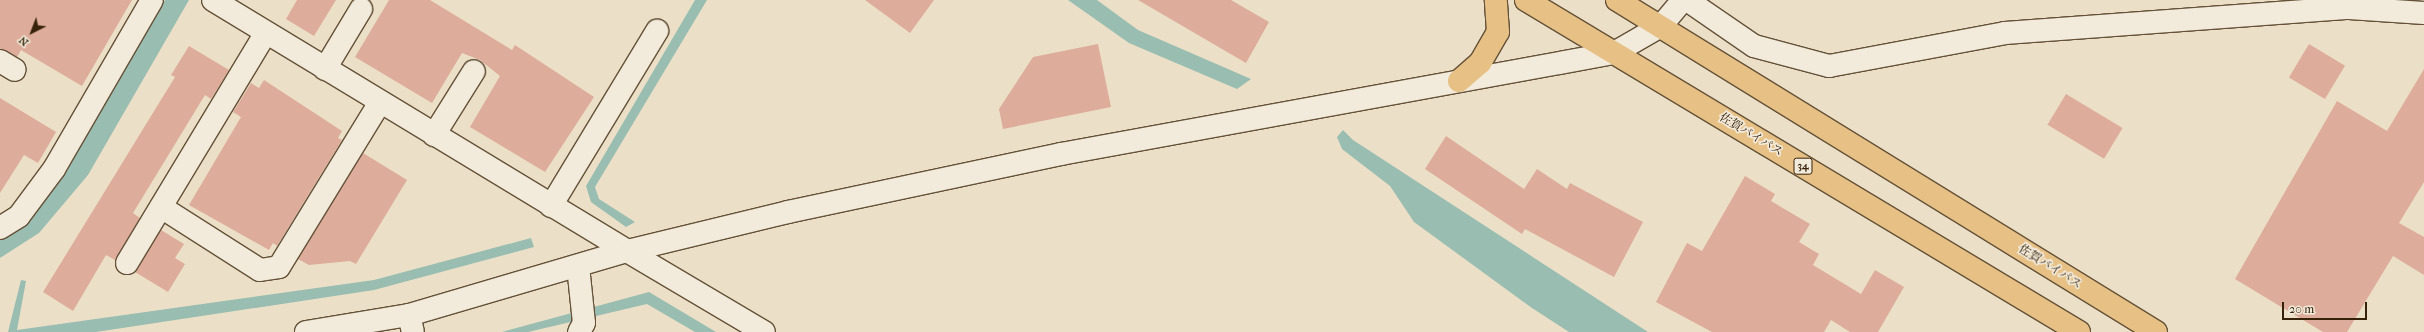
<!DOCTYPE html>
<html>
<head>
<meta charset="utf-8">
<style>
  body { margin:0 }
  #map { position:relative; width:2424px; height:332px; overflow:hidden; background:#ebe0c7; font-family:"IM FELL French Canon","Noto Serif JP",serif }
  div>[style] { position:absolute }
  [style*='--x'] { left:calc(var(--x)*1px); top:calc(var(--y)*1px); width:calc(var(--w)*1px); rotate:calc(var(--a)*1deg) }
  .water>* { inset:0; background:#99bdb1 }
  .building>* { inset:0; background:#ddac9a; transform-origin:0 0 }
  .roads { filter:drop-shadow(1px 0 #645138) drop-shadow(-1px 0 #645138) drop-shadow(0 1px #645138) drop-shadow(0 -1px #645138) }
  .street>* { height:22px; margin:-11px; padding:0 11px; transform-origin:11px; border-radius:11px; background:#f2ebdb }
  .secondary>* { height:22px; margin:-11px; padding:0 11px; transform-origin:11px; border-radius:11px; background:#f2ebdb }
  .highway>* { height:22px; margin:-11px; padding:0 11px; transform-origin:11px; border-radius:11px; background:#e6c084 }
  span { translate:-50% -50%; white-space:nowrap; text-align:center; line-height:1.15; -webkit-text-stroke:3.5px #f2ebdb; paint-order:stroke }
  .shield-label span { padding:1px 3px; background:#f2ebdb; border:1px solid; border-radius:3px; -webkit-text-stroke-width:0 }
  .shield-label { font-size:11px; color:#372109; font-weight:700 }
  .street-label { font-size:12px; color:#372109 }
  .north { position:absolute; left:12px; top:12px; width:40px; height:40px; -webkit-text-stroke:3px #f2ebdb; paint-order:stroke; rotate:222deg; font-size:11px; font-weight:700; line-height:16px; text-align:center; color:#372109 }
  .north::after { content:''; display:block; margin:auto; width:14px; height:18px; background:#372109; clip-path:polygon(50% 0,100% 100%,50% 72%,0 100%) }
  .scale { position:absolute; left:2282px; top:302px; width:85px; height:18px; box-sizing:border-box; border:2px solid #372109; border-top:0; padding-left:5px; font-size:12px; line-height:14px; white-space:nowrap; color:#372109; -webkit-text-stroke:3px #f2ebdb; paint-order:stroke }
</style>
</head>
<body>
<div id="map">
  <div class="water">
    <i style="clip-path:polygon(165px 0,189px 0,88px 175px,39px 233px,0 258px,0 237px,29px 217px,71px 163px)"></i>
    <i style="clip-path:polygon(695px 0,707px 0,595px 187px,599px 199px,635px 222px,626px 227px,591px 202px,586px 186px)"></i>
    <i style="clip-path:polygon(1068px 0,1097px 0,1138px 30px,1251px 79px,1237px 89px,1129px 43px)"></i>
    <i style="clip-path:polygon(1343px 130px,1353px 140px,1648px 332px,1569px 332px,1532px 308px,1414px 222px,1390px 186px,1342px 149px,1337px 137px)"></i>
    <i style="clip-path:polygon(531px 238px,534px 247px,374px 290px,96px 332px,8px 332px,21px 280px,26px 281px,17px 330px,374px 280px)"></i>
    <i style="clip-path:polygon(649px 292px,716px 332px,695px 332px,647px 304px,528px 332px,502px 332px)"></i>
  </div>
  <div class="building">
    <i style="clip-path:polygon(0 0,132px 0,82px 86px,21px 50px,17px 57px,0 49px)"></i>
    <i style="clip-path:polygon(297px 0,336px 0,314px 36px,286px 19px)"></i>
    <i style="clip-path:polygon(389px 0,430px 0,512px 50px,515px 45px,594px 97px,545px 172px,470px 127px,500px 76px,480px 60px,462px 53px,432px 103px,355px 57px)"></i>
    <i style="clip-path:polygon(865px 0,934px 0,910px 33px)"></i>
    <i style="clip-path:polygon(1138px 0,1231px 0,1269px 22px,1246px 63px)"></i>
    <i style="clip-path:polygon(1098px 44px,1111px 107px,1003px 129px,999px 109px,1033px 57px)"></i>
    <i style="left:2309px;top:44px;width:42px;height:39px;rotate:31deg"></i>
    <i style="clip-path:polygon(189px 46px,229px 70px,211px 99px,205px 95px,133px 213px,140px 218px,115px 260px,106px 255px,73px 311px,43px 292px,175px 77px,171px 75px)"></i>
    <i style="clip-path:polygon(2424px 69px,2424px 182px,2399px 223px,2424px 237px,2424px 275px,2393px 256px,2347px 332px,2323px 332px,2235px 279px,2337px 101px,2387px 131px)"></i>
    <i style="clip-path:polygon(264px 80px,342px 131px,338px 138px,342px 140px,277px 246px,273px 243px,269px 250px,189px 205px,241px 117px,233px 112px,251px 83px,259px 88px)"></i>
    <i style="left:2066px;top:94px;width:66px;height:36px;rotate:31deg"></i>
    <i style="clip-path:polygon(0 98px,56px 132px,38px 163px,24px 155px,0 193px)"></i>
    <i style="clip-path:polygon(1446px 136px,1524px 189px,1537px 169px,1567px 189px,1570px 183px,1643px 222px,1614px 277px,1525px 229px,1522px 234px,1425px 169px)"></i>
    <i style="clip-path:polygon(363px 153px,407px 180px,356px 264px,350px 261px,309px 265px,298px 259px)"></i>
    <i style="clip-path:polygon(1745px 176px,1775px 194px,1771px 201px,1810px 224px,1799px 242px,1819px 254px,1813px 265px,1861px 294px,1875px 270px,1904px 287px,1878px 332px,1850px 332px,1831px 320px,1824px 332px,1712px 332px,1656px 302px,1687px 243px,1702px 251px)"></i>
    <i style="clip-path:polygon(161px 230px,184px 244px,175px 258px,185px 264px,168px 292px,135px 272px)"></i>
  </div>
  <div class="roads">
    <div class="street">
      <i style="--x:1687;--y:0;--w:81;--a:34.5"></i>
      <i style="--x:1754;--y:46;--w:78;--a:14.9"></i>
      <i style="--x:1829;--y:66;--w:179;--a:-10.6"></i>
      <i style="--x:2005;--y:33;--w:345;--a:-4.2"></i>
      <i style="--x:2349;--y:8;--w:75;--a:3.8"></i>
      <i style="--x:0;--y:61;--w:17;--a:31"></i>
      <i style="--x:325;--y:69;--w:70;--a:-59"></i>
      <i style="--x:434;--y:135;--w:75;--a:-58"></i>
      <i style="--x:551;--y:206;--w:205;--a:-58.8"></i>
      <i style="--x:161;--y:207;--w:117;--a:32.5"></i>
      <i style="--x:260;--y:270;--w:19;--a:-9"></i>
      <i style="--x:279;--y:267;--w:193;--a:-58.5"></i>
      <i style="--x:0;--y:228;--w:22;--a:-32"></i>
      <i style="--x:19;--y:216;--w:59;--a:-53.3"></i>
      <i style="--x:54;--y:169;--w:195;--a:-59.9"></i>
      <i style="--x:627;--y:251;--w:159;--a:30.6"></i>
      <i style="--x:127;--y:263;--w:269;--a:-58.9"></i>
      <i style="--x:578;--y:266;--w:57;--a:84"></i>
      <i style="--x:584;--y:323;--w:10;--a:119"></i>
      <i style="--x:409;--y:315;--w:17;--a:77"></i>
    </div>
    <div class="secondary">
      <i style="--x:213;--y:0;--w:484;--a:31.2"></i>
      <i style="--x:306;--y:332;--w:104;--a:-9.4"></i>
      <i style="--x:409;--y:315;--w:227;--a:-16.4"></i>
      <i style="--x:627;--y:251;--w:166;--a:-13.6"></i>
      <i style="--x:788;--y:212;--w:279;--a:-12"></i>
      <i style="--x:1061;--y:154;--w:562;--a:-10.35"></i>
      <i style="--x:1614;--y:53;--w:54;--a:-29.9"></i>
      <i style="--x:1661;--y:26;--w:34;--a:-50"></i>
    </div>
    <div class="highway">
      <i style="--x:1526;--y:0;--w:645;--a:30.98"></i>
      <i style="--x:1617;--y:0;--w:633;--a:31.63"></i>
      <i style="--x:1459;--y:81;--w:28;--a:-41"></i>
      <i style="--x:1480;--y:63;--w:36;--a:-60"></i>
      <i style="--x:1498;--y:32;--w:32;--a:-94"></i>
    </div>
  </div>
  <div class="shield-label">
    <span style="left:1803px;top:166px">34</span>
  </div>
  <div class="street-label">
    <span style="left:1751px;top:135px;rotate:31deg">佐賀バイパス</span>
    <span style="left:2050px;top:267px;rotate:32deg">佐賀バイパス</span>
  </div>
  <div class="north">N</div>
  <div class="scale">20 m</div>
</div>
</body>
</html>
